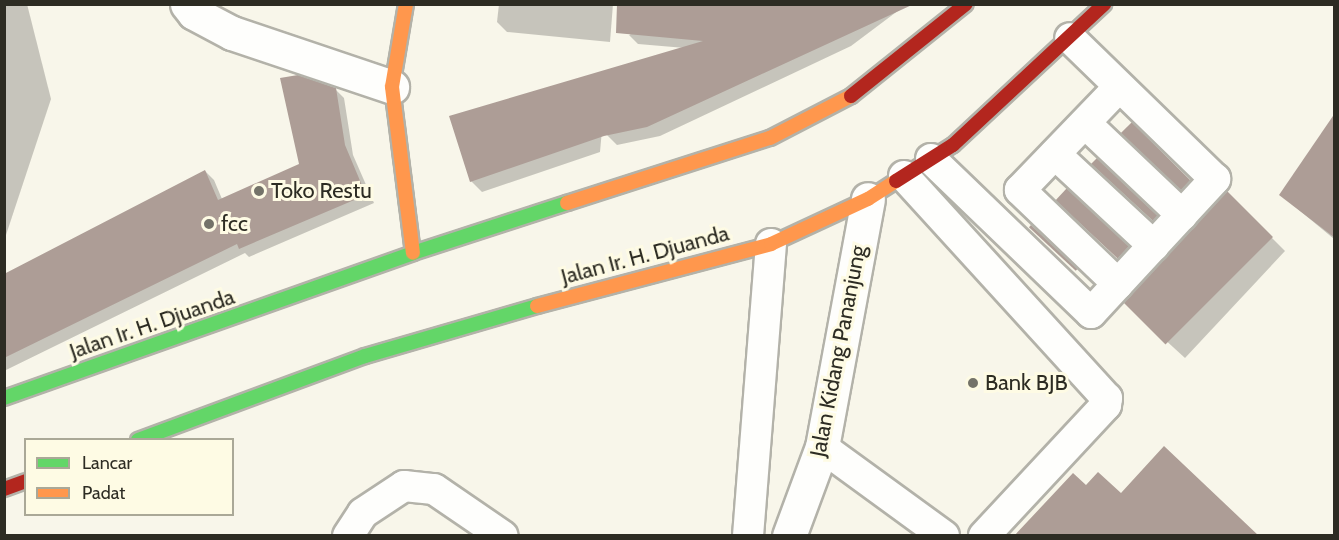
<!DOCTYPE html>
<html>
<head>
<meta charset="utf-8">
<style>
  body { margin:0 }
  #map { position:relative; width:1339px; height:540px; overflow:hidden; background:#f8f6ea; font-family:Cabin,sans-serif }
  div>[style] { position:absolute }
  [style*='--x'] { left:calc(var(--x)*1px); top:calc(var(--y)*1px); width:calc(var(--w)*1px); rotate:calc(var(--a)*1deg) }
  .shadow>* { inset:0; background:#0003; transform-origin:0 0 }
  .building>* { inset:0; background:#ad9d96; transform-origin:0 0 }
  .roads { filter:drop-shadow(2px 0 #b3b2a9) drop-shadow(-2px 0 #b3b2a9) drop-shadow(0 2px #b3b2a9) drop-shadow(0 -2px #b3b2a9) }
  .lane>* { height:30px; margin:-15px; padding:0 15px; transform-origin:15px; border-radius:15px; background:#fefefc }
  .street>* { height:33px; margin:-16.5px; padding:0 16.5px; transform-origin:16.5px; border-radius:16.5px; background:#fefefc }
  .fast>* { height:14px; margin:-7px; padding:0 7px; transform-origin:7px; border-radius:7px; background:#63d668 }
  .slow>* { height:14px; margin:-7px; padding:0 7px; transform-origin:7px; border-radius:7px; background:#ff974d }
  .jam>* { height:14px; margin:-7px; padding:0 7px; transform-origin:7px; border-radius:7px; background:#b3261e }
  .dots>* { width:16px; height:16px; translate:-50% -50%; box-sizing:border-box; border:3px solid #fefbe4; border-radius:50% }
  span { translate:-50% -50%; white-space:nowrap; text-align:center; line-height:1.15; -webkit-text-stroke:6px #fefbe4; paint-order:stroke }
  .poi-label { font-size:22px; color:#2d2c23 }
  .left { translate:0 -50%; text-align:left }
  .street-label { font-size:22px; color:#2d2c23 }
  .frame { position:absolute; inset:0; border:6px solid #2d2c23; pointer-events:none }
  .legend { position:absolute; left:24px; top:438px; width:210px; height:78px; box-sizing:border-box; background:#fefbe4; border:2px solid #aaa897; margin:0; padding:8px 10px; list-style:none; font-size:18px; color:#2d2c23 }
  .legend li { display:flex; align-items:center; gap:12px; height:30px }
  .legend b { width:30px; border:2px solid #aaa897 }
</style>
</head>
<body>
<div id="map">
  <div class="shadow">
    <i style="clip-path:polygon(4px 4px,27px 4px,51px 99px,4px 241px)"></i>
    <i style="clip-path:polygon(499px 4px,613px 4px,610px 42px,507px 32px,497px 22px)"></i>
    <i style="clip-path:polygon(688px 4px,907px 4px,851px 46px,660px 136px,617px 145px,607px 135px,685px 48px,638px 44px,629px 35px)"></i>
    <i style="clip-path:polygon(606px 85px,600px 152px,482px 192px,471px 181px)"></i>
    <i style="clip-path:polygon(335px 89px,344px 98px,353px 155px,374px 203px,249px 257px,245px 253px,4px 371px,4px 303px,205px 171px,214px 180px,222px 199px,301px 165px)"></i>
    <i style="clip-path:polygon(1334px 116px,1334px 239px,1281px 195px)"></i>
    <i style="left:1132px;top:124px;width:89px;height:13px;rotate:44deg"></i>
    <i style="clip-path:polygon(1067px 191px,1134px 253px,1124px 264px,1058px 200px)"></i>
    <i style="clip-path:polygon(1227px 193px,1285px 251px,1185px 358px,1139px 316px)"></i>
  </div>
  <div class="building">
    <i style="clip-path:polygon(617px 4px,914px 4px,647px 127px,604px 136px,470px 182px,449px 116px,703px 41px,616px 33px)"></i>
    <i style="clip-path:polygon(298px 75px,336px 88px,345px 145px,366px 195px,239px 249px,237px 244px,4px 358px,4px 274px,205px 170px,218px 200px,299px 164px,280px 78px)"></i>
    <i style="clip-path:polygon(1335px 113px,1335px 238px,1279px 195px)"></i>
    <i style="left:1132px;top:122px;width:83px;height:16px;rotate:45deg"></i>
    <i style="clip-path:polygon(1097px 158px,1158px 216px,1153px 221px,1091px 164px)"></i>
    <i style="left:1067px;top:188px;width:85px;height:17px;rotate:43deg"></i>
    <i style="left:1227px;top:191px;width:65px;height:152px;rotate:45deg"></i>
    <i style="left:1031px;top:225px;width:64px;height:3px;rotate:43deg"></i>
    <i style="clip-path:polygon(1164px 446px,1259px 536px,1014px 536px,1073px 473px,1086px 485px,1098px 472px,1121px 493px)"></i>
  </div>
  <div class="roads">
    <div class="lane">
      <i style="--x:1085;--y:123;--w:134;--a:43.5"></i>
      <i style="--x:1055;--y:154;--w:135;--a:42.9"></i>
      <i style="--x:931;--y:159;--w:222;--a:43.9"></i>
      <i style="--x:1091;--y:313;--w:183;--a:-47.2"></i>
      <i style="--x:1215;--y:179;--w:202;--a:-135.8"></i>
      <i style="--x:904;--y:176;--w:301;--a:47.6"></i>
      <i style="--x:1107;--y:398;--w:7;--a:98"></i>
      <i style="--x:1106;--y:405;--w:179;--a:133"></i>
      <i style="--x:1118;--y:284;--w:136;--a:-136.2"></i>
      <i style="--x:1020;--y:190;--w:143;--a:-46.1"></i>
      <i style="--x:822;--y:447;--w:151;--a:36.1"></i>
      <i style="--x:348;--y:536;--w:27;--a:-57"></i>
      <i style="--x:363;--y:513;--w:49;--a:-33.4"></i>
      <i style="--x:404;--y:486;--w:30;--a:6"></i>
      <i style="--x:434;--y:489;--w:83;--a:34.3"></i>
      <i style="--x:748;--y:536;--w:293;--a:-85.5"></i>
    </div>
    <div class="street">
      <i style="--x:187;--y:4;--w:11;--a:52"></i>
      <i style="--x:194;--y:13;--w:43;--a:27.8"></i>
      <i style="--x:232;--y:33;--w:169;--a:18.6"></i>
      <i style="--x:789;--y:536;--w:95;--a:-69.7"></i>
      <i style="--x:822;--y:447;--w:252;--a:-79.5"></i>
    </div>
    <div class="fast">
      <i style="--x:4;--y:398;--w:434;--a:-19.5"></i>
      <i style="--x:413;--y:253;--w:162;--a:-18"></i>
      <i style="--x:138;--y:440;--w:242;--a:-20.3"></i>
      <i style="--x:365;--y:356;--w:179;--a:-16.2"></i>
    </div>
    <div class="slow">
      <i style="--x:406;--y:4;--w:84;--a:99.6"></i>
      <i style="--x:392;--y:87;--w:167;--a:82.8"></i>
      <i style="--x:567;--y:203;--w:213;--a:-17.8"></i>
      <i style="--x:770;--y:138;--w:91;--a:-27.4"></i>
      <i style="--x:537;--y:306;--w:242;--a:-14.8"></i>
      <i style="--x:771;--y:244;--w:107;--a:-24.9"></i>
      <i style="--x:868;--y:199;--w:33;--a:-33"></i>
    </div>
    <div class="jam">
      <i style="--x:851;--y:96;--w:147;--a:-38.7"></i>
      <i style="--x:896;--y:181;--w:67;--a:-32.3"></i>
      <i style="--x:953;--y:145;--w:207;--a:-43"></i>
      <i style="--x:4;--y:489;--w:23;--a:-20"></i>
    </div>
  </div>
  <div class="dots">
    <i style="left:259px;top:191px;background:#747369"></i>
    <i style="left:209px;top:224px;background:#747369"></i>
    <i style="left:973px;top:383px;background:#747369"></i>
  </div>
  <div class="poi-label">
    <span class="left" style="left:271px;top:191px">Toko Restu</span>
    <span class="left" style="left:221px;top:224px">fcc</span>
    <span class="left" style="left:985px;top:383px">Bank BJB</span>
  </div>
  <div class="street-label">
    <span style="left:645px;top:255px;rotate:-15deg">Jalan Ir. H. Djuanda</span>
    <span style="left:152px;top:324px;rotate:-19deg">Jalan Ir. H. Djuanda</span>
    <span style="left:838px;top:351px;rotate:-79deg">Jalan Kidang Pananjung</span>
  </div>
  <div class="frame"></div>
  <ul class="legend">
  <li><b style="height:8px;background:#63d668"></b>Lancar</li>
  <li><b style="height:8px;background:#ff974d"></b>Padat</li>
  </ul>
</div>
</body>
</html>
